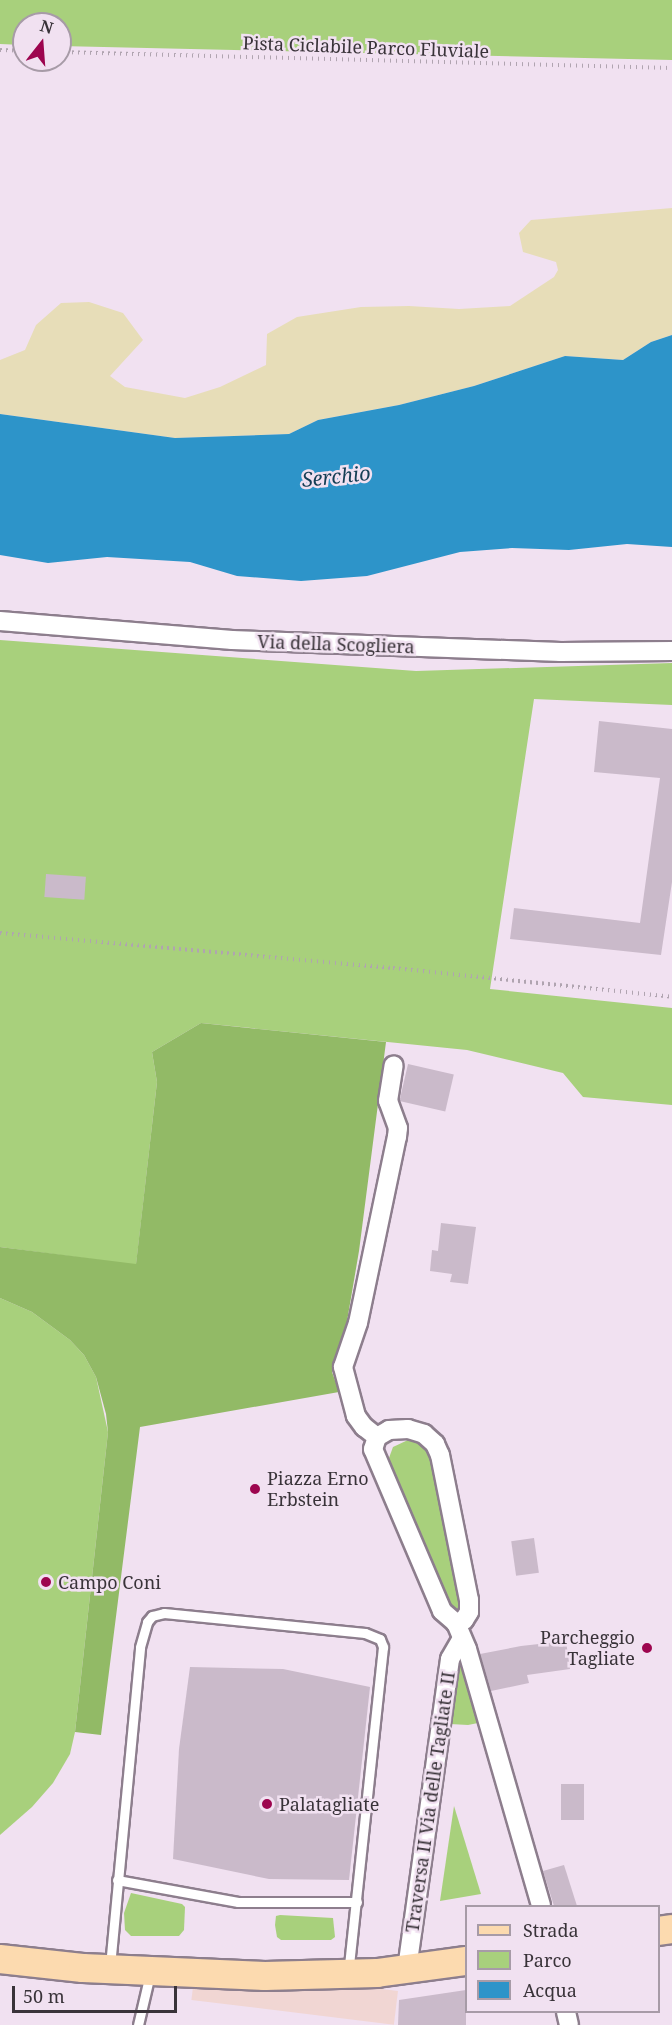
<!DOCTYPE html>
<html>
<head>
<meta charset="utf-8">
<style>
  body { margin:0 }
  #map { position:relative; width:672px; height:2025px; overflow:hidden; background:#f1e1f1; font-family:"Noto Serif",serif }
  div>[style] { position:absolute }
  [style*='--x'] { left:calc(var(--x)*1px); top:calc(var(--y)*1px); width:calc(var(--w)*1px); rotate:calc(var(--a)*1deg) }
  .commercial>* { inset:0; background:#f1d6d3; transform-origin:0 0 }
  .green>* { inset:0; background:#a8d07c }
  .forest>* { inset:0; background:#92ba66 }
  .sand>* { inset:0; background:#e7ddb8 }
  .water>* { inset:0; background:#2d94c9 }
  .building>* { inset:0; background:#cabaca; transform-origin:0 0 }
  .path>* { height:4px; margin-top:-2px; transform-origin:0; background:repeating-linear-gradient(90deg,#b0a4b0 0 1.5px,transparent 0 6px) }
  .roads { filter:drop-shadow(2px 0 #8d7e8d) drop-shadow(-2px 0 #8d7e8d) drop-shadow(0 2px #8d7e8d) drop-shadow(0 -2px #8d7e8d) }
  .lane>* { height:9px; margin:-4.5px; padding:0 4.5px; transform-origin:4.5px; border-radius:4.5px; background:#fff }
  .street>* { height:18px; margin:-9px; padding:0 9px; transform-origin:9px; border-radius:9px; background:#fff }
  .primary>* { height:28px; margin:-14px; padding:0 14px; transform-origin:14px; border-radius:14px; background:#fcdaaf }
  .dots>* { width:16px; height:16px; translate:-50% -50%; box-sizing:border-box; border:3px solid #f1e1f1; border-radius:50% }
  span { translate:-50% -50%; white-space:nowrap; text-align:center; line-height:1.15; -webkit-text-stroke:5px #f1e1f1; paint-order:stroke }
  .street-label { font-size:18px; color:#393339 }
  .poi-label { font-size:18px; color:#393339 }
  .left { translate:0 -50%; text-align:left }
  .right { translate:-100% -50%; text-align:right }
  .water-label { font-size:20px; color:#153e55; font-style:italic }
  .legend { position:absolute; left:465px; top:1905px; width:195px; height:108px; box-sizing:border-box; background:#f1e1f1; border:2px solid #a79ba7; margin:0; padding:8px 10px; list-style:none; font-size:18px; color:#393339 }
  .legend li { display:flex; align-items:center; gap:12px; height:30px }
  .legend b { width:30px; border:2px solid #a79ba7 }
  .north { position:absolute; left:12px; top:12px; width:60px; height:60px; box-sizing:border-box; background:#f1e1f1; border:2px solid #a79ba7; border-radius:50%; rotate:17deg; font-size:16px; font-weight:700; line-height:24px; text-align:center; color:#393339 }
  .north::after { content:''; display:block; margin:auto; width:21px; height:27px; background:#9d054f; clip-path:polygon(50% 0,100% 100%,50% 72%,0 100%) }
  .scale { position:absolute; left:12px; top:1986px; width:165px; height:27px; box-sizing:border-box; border:3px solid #393339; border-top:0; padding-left:8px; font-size:18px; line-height:21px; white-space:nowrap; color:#393339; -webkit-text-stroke:4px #f1e1f1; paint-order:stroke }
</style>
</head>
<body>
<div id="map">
  <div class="commercial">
    <i style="left:398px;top:1991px;width:34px;height:204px;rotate:97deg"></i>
  </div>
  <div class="green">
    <i style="clip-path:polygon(0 0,672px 0,672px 60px,60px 46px,60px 24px,24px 24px,24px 45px,0 44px)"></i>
    <i style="clip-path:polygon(0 640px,416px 671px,672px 663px,672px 705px,534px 699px,490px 989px,672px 1008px,672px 1105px,583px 1097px,563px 1073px,467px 1050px,201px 1023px,152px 1052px,157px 1082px,136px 1265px,0 1247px)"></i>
    <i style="clip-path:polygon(0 1298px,32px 1312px,70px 1340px,84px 1355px,96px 1377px,108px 1432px,75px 1732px,70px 1754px,53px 1783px,32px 1807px,0 1835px)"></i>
    <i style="clip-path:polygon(408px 1440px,420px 1440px,429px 1449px,464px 1599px,458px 1609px,448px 1608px,390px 1467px,389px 1458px,393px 1447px)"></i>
    <i style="clip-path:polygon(464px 1659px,483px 1722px,468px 1725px,450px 1724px,460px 1663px)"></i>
    <i style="clip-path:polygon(454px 1806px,481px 1894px,440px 1901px)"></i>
    <i style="clip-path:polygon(131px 1893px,182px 1904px,185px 1907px,184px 1930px,179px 1936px,131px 1936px,125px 1930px,124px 1913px)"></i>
    <i style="clip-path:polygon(280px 1915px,333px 1918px,335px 1937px,331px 1940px,281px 1940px,277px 1937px,275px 1925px,276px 1916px)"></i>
  </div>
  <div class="forest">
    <i style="clip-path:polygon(201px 1023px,386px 1042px,359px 1251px,345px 1333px,332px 1372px,339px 1392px,140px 1427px,101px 1735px,75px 1732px,108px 1432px,106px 1414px,96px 1377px,84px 1355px,70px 1340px,32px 1312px,0 1298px,0 1247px,136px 1264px,157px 1082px,152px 1052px)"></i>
  </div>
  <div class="sand">
    <i style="clip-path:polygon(672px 208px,672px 335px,651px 342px,623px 360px,565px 356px,474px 386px,399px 405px,318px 420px,289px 434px,175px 438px,0 414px,0 360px,25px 350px,36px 325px,61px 303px,89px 302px,123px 313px,143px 340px,110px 376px,125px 387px,185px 398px,220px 387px,266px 365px,267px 334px,297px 317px,361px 307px,409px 306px,459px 309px,510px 306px,554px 277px,558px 270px,556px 262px,523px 252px,519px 233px,531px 220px)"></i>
  </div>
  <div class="water">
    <i style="clip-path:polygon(672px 335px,672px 547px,627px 544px,569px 550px,512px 548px,460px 552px,367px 576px,301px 581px,237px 576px,190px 562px,107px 557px,48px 563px,0 555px,0 414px,175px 438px,289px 434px,318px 420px,399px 405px,474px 386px,565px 356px,623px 360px,651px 342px)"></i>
  </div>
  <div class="building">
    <i style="clip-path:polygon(599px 721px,672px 729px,672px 882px,661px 955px,510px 939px,514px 908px,640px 923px,660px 778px,594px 772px)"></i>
    <i style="left:46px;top:874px;width:40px;height:23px;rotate:4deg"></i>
    <i style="left:408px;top:1064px;width:47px;height:38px;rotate:13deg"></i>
    <i style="clip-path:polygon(441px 1223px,476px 1227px,468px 1284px,450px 1282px,452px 1274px,430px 1271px,432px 1250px,438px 1251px)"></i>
    <i style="left:534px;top:1538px;width:35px;height:23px;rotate:82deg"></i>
    <i style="clip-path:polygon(566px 1641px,570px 1669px,527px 1675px,529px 1683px,491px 1691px,480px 1654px,521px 1646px)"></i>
    <i style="clip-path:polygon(190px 1667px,283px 1669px,370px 1687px,349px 1880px,269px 1879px,173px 1859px,179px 1749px)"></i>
    <i style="left:561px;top:1784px;width:23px;height:36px"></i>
    <i style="clip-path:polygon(564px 1865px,577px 1906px,554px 1906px,543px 1871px)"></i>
    <i style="clip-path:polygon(466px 1990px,466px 2025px,398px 2025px,399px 2000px)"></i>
  </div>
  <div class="path">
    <i style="--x:0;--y:50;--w:24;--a:2"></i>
    <i style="--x:60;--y:52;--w:612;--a:1.5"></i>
    <i style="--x:0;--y:933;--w:395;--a:5.1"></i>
    <i style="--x:393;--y:968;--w:281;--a:5.9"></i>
  </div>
  <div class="roads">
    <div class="lane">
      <i style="--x:117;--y:1880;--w:123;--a:10.3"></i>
      <i style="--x:238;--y:1902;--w:119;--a:0"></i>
      <i style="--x:110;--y:1966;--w:320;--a:-84.6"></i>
      <i style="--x:140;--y:1647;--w:26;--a:-74"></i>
      <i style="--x:147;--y:1622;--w:8;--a:-50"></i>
      <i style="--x:152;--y:1616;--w:12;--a:-14"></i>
      <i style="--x:164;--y:1613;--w:202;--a:5.7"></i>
      <i style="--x:365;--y:1633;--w:16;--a:22"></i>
      <i style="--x:380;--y:1639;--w:9;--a:69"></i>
      <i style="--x:383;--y:1647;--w:327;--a:96.1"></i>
      <i style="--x:138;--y:2025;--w:52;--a:-76.8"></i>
    </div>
    <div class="street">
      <i style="--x:0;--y:621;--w:233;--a:4.7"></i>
      <i style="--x:232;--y:640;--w:329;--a:2.1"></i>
      <i style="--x:561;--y:652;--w:111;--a:-0.5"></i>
      <i style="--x:377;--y:1437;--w:14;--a:-30"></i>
      <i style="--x:389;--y:1430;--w:19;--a:-3"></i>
      <i style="--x:408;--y:1429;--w:17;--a:17"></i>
      <i style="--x:424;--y:1434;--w:15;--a:42"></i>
      <i style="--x:435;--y:1444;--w:12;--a:66"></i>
      <i style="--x:440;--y:1455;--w:148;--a:78.7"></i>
      <i style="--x:469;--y:1600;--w:12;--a:90"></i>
      <i style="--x:469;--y:1612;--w:9;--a:122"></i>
      <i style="--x:464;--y:1620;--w:9;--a:159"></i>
      <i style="--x:456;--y:1623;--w:28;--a:67"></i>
      <i style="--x:467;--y:1649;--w:267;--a:73.9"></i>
      <i style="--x:377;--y:1437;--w:16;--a:-142"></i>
      <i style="--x:364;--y:1427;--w:14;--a:-126"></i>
      <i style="--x:356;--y:1416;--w:51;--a:-104.9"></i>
      <i style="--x:343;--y:1367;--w:46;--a:-71.2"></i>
      <i style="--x:358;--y:1323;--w:190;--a:-78.2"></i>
      <i style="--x:397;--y:1137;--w:9;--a:-84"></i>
      <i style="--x:398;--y:1128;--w:29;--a:-110"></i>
      <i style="--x:388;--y:1101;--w:36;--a:-81"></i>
      <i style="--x:377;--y:1437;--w:13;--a:108"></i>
      <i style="--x:373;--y:1449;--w:176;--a:66.9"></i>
      <i style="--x:442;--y:1611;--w:18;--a:41"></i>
      <i style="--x:407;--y:1969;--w:313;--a:-82.1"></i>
      <i style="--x:450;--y:1659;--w:24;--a:-60"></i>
      <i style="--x:566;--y:2012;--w:13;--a:77"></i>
    </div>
    <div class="primary">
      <i style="--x:658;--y:1931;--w:14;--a:-8"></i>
      <i style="--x:0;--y:1959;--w:83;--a:6.2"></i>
      <i style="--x:83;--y:1968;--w:182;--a:2.5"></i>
      <i style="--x:265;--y:1976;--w:112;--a:-1.5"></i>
      <i style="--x:377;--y:1973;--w:90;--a:-7.7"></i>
    </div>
  </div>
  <div class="dots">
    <i style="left:255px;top:1489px;background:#9d054f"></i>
    <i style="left:46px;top:1582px;background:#9d054f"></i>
    <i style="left:647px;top:1648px;background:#9d054f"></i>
    <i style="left:267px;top:1804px;background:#9d054f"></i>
  </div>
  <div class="street-label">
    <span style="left:366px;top:47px;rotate:2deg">Pista Ciclabile Parco Fluviale</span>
    <span style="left:336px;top:644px;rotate:2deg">Via della Scogliera</span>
    <span style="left:430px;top:1802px;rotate:-82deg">Traversa II Via delle Tagliate II</span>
  </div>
  <div class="poi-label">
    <span class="left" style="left:267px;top:1489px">Piazza Erno<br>Erbstein</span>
    <span class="left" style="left:58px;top:1582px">Campo Coni</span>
    <span class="right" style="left:635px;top:1648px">Parcheggio<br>Tagliate</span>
    <span class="left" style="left:279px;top:1804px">Palatagliate</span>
  </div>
  <div class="water-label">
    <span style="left:336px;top:476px;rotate:-6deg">Serchio</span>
  </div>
  <ul class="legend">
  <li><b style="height:8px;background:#fcdaaf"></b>Strada</li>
  <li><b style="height:16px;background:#a8d07c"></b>Parco</li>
  <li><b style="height:16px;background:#2d94c9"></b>Acqua</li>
  </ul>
  <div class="north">N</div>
  <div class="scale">50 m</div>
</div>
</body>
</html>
